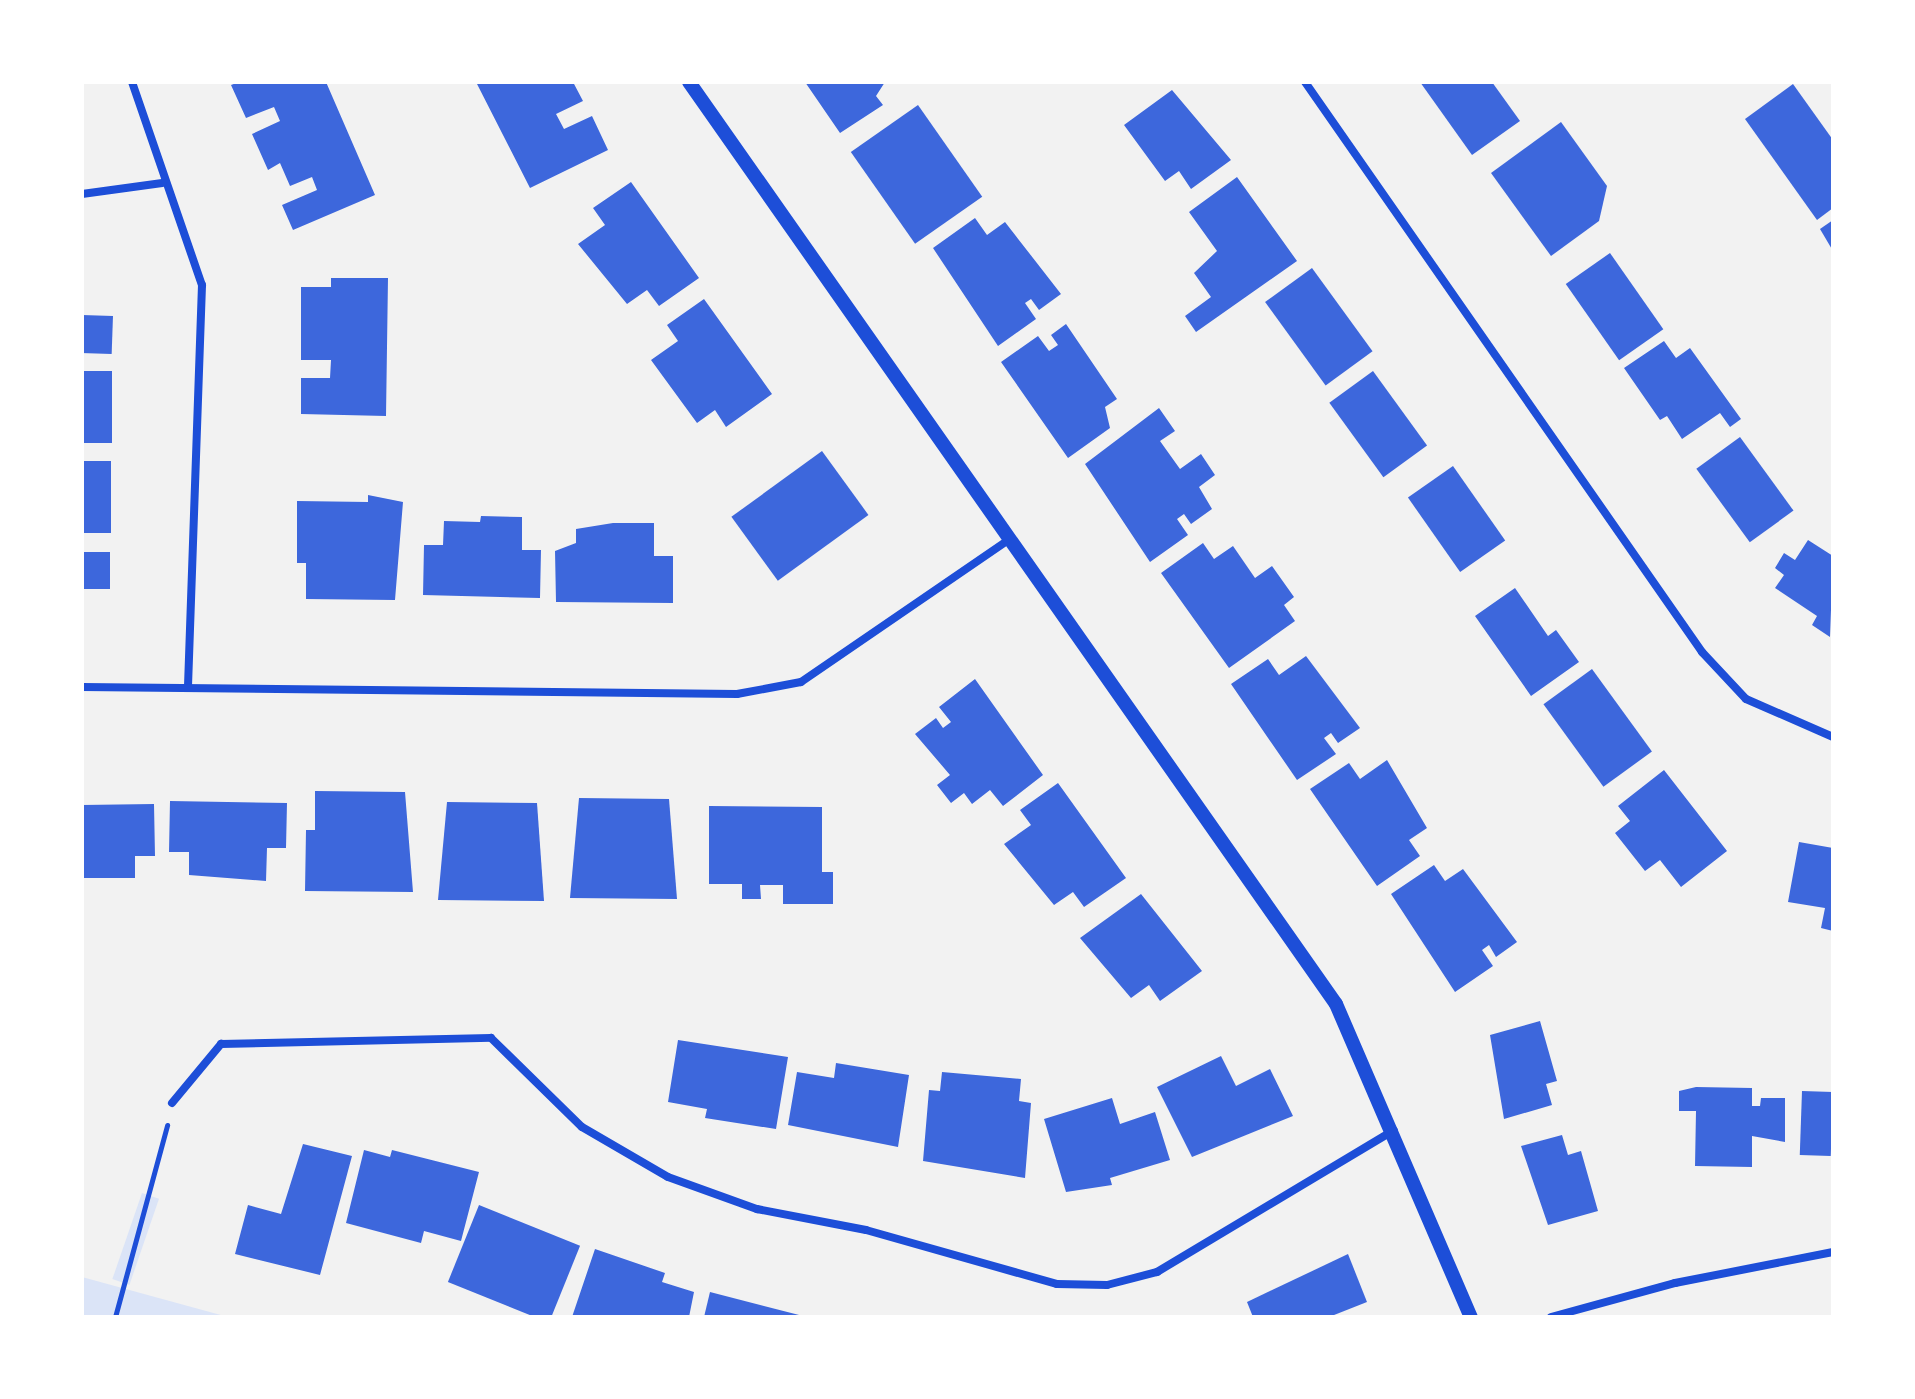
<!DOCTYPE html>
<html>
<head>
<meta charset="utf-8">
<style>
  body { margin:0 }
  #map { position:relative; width:1915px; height:1399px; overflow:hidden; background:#f2f2f2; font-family:Ubuntu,sans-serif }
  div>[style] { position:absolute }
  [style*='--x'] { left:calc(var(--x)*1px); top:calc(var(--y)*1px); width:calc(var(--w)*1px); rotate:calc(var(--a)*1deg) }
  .green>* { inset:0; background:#dbe4f7; transform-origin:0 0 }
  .building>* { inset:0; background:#3d67dc; transform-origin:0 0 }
  .path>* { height:5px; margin:-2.5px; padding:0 2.5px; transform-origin:2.5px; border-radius:2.5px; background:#1d4ed8 }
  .minor>* { height:8px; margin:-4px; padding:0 4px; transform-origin:4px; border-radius:4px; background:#1d4ed8 }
  .tertiary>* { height:14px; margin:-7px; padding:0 7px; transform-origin:7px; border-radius:7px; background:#1d4ed8 }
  span { translate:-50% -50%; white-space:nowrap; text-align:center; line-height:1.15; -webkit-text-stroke:6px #fff; paint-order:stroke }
  .frame { position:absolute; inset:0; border:84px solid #fff; pointer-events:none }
</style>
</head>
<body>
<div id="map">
  <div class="green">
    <i style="left:142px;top:1193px;width:18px;height:91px;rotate:19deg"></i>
    <i style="clip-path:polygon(82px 1277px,228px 1317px,82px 1317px)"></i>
  </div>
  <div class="building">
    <i style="clip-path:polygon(239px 82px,326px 82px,375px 195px,293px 230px,282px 205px,317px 190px,312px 177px,290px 186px,280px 163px,268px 170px,252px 134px,280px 121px,274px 107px,246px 118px,231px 85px)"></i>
    <i style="clip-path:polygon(476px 82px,573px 82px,583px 101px,556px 114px,564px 129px,592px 116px,608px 150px,530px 188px)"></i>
    <i style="clip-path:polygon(885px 82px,876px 96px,883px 105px,840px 133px,805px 82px)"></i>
    <i style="clip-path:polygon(1420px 82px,1492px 82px,1520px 121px,1472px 155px)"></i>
    <i style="clip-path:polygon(1793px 84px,1833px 140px,1833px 208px,1817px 220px,1745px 119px)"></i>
    <i style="clip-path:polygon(1172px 90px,1231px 160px,1191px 189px,1179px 171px,1165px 181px,1124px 125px)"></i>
    <i style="left:918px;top:105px;width:112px;height:82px;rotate:55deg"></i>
    <i style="clip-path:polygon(1561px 122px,1607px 186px,1599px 221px,1551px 256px,1491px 173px)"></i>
    <i style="clip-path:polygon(1237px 177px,1297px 261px,1196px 332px,1185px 316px,1211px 297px,1194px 273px,1217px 251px,1189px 212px)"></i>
    <i style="clip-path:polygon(631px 182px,699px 278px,659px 306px,647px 290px,627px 304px,578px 244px,605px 225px,593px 208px)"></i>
    <i style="clip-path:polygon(975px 218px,987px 235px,1005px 222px,1061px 294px,1039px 310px,1031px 299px,1025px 303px,1036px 319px,998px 346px,933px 248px)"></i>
    <i style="clip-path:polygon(1833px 220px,1833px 251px,1820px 229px)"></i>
    <i style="left:1610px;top:253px;width:93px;height:54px;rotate:55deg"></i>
    <i style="left:1312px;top:268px;width:103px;height:58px;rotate:54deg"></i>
    <i style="clip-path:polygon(331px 278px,388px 278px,386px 416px,301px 414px,301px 378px,330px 378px,331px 360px,301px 360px,301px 287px,331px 287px)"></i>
    <i style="clip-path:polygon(704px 299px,772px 394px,726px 427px,715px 410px,697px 423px,651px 360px,678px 341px,667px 325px)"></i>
    <i style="left:82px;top:315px;width:31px;height:38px;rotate:2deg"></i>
    <i style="clip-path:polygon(1066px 324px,1117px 399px,1105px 407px,1110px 428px,1068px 458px,1001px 362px,1038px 336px,1049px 351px,1058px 345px,1051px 335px)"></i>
    <i style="clip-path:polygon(1664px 341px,1676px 358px,1690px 348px,1741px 419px,1730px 427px,1720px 413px,1682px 439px,1667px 416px,1660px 420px,1624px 368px)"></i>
    <i style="left:82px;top:371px;width:30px;height:72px"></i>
    <i style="left:1373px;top:371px;width:92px;height:54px;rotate:54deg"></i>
    <i style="clip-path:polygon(1159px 408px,1175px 431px,1160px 441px,1180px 469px,1201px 454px,1215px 475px,1199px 487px,1212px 509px,1191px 524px,1184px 514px,1177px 519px,1188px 535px,1150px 562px,1085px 464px)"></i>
    <i style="left:1740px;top:437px;width:91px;height:54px;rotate:54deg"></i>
    <i style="left:822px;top:451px;width:79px;height:112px;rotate:54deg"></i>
    <i style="left:82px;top:461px;width:29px;height:72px"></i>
    <i style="left:1453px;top:466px;width:91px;height:55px;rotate:55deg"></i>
    <i style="clip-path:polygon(368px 495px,403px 502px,395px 600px,306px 599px,306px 563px,297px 563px,297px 501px,368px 502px)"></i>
    <i style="clip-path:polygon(481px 516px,522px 517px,522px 550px,541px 550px,540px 598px,423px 595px,424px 545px,443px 545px,444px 521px,480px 522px)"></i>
    <i style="clip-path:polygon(613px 523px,654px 523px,654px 556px,673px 556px,673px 603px,556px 602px,555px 551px,576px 543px,576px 529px)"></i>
    <i style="clip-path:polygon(1808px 540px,1833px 556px,1830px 637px,1812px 625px,1817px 616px,1775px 588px,1784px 575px,1775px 568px,1784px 553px,1795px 560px)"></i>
    <i style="clip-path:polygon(1203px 543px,1214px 559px,1233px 546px,1255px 578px,1272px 566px,1294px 597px,1284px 605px,1295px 621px,1229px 668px,1161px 573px)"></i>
    <i style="left:82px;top:552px;width:28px;height:37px"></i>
    <i style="clip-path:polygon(1515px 588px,1548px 636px,1556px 630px,1579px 662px,1531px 696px,1475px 616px)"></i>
    <i style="clip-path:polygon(1306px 656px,1360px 728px,1338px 743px,1331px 733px,1324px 738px,1336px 754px,1297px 780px,1231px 684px,1268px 659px,1279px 675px)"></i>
    <i style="left:1592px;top:669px;width:102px;height:60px;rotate:54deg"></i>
    <i style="clip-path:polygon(975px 679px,1043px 775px,1003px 806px,990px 790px,972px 804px,964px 793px,951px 803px,937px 785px,950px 775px,915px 734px,936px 718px,943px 728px,951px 722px,939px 707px)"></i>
    <i style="clip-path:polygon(1387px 760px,1427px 828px,1409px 840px,1420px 856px,1377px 886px,1310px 789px,1349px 763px,1360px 779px)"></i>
    <i style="clip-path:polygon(1664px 770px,1727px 851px,1681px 887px,1660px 860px,1645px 871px,1615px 833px,1630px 821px,1618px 806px)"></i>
    <i style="clip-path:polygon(1058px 783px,1126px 878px,1084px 907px,1073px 892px,1054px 905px,1004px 844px,1031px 825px,1020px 810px)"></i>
    <i style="clip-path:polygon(315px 791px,405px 792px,413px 892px,305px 891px,306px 830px,315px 830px)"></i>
    <i style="clip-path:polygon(579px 798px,669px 799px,677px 899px,570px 898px)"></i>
    <i style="clip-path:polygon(170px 801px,287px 803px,286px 848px,267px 848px,266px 881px,189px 875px,189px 852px,169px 852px)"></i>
    <i style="clip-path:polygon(447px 802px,537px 803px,544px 901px,438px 900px)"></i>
    <i style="clip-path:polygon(154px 804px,155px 856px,135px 856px,135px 878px,82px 878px,82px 805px)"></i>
    <i style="clip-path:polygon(709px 806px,822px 807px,822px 872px,833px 872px,833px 904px,783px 904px,783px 885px,760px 885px,761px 899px,742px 899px,742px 884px,709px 884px)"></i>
    <i style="clip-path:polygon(1799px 842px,1833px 848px,1833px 931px,1821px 928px,1825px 908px,1788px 902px)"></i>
    <i style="clip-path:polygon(1434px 865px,1445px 881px,1463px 869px,1517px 942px,1496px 957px,1489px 945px,1482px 950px,1493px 966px,1455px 992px,1391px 894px)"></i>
    <i style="clip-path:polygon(1141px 894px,1202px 971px,1160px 1001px,1149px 985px,1131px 998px,1080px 938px)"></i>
    <i style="clip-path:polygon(1540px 1021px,1557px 1081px,1546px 1084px,1552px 1105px,1504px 1119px,1490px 1035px)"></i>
    <i style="clip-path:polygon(678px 1040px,788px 1057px,776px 1129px,705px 1118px,707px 1109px,668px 1102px)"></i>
    <i style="clip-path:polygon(1221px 1056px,1236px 1086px,1270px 1069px,1293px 1116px,1192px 1157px,1157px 1087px)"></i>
    <i style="clip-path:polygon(836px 1063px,909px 1075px,898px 1147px,788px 1125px,797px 1072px,834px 1078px)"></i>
    <i style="clip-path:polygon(942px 1072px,1021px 1079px,1019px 1101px,1031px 1103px,1025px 1178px,923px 1161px,929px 1090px,940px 1091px)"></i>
    <i style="clip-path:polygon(1696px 1087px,1752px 1088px,1752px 1106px,1760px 1106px,1761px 1098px,1785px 1098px,1785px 1142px,1752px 1136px,1752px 1167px,1695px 1166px,1696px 1111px,1679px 1111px,1679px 1091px)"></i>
    <i style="left:1802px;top:1091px;width:31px;height:64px;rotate:2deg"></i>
    <i style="clip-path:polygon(1112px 1098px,1120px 1124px,1155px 1112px,1170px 1160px,1110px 1178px,1112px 1185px,1066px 1192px,1044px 1119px)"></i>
    <i style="clip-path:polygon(1562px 1135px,1568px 1155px,1581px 1151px,1598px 1211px,1548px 1225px,1521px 1146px)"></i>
    <i style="clip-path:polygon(303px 1144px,352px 1156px,320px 1275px,235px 1254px,248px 1205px,281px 1214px)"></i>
    <i style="clip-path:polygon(364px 1150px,390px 1157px,392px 1150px,479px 1172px,461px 1241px,424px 1231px,421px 1243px,346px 1223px)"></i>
    <i style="left:479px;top:1205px;width:109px;height:83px;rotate:22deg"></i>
    <i style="clip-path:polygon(595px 1249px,665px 1273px,662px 1282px,694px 1292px,689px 1317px,572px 1317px)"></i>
    <i style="clip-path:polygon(1348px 1254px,1367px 1302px,1329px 1317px,1253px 1317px,1247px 1302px)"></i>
    <i style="clip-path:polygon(710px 1292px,803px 1316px,802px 1317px,704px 1317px)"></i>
  </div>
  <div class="path">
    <i style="--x:115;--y:1317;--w:199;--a:-74.8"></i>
  </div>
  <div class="minor">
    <i style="--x:132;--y:82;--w:215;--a:71"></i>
    <i style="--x:202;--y:285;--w:402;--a:92"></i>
    <i style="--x:1305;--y:82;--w:695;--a:55.14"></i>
    <i style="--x:1702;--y:652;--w:64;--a:46.9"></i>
    <i style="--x:1746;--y:699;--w:95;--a:23.6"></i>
    <i style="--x:82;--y:194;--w:81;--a:-7.8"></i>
    <i style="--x:82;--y:687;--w:655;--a:0.61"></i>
    <i style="--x:737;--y:694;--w:65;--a:-10.6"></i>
    <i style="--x:801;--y:682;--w:250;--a:-34.4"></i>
    <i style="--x:172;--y:1103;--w:77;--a:-50.3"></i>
    <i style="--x:221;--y:1044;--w:270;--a:-1.3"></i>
    <i style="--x:491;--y:1038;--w:127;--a:44.4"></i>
    <i style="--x:582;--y:1127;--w:99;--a:30.2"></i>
    <i style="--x:668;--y:1177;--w:95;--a:19.8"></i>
    <i style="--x:757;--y:1209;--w:111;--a:10.9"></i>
    <i style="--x:866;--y:1230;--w:198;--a:15.8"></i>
    <i style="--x:1057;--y:1284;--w:50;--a:1.1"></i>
    <i style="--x:1107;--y:1285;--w:52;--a:-14.6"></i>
    <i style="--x:1157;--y:1272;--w:276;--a:-30.9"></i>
    <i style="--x:1551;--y:1317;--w:129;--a:-15.3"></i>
    <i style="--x:1675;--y:1283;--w:161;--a:-11.1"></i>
  </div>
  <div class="tertiary">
    <i style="--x:689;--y:82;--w:1126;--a:54.94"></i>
    <i style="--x:1336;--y:1004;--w:341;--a:66.7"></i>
  </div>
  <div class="frame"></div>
</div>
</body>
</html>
